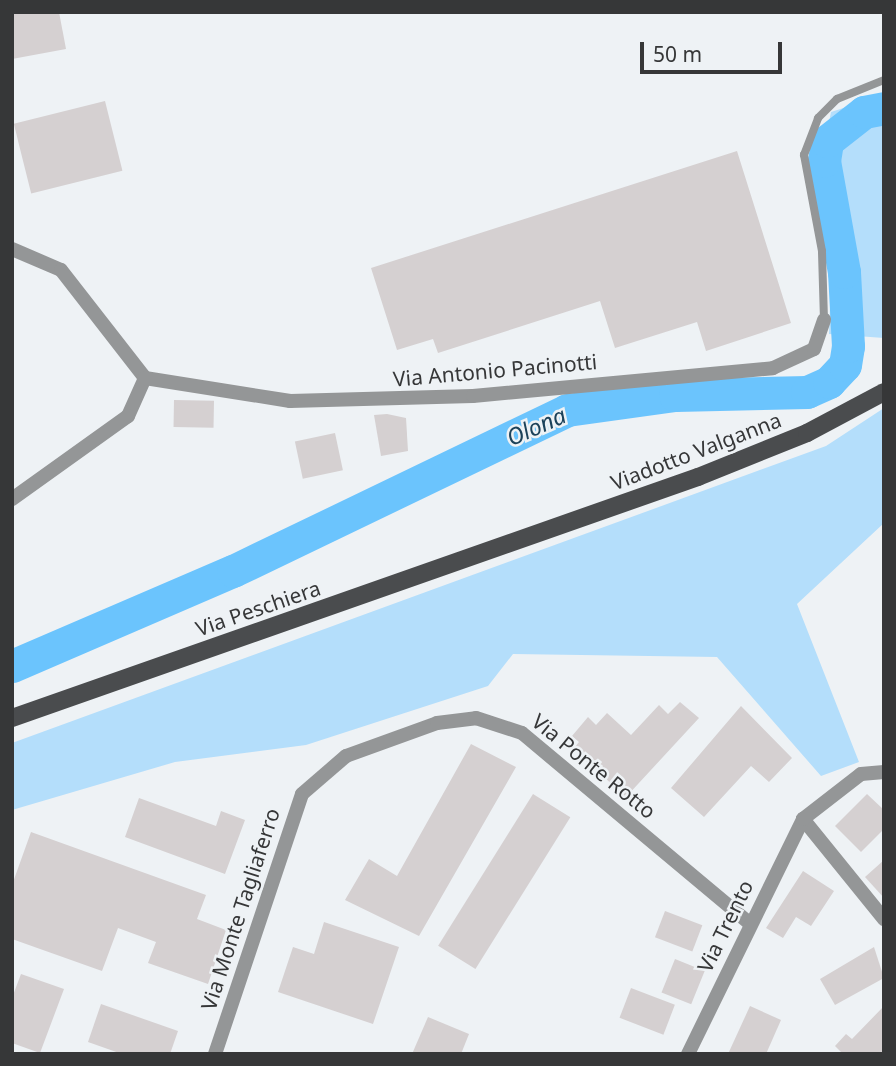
<!DOCTYPE html>
<html>
<head>
<meta charset="utf-8">
<style>
  body { margin:0 }
  #map { position:relative; width:896px; height:1066px; overflow:hidden; background:#eef2f5; font-family:"Noto Sans",sans-serif }
  div>[style] { position:absolute }
  [style*='--x'] { left:calc(var(--x)*1px); top:calc(var(--y)*1px); width:calc(var(--w)*1px); rotate:calc(var(--a)*1deg) }
  .green>* { inset:0; background:#b4defb }
  .river>* { height:33px; margin:-16.5px; padding:0 16.5px; transform-origin:16.5px; border-radius:16.5px; background:#6bc4fd }
  .building>* { inset:0; background:#d5d0d1; transform-origin:0 0 }
  .service>* { height:8px; margin:-4px; padding:0 4px; transform-origin:4px; border-radius:4px; background:#949697 }
  .minor>* { height:14px; margin:-7px; padding:0 7px; transform-origin:7px; border-radius:7px; background:#949697 }
  .primary>* { height:18px; margin:-9px; padding:0 9px; transform-origin:9px; border-radius:9px; background:#4a4c4e }
  span { translate:-50% -50%; white-space:nowrap; text-align:center; line-height:1.15; -webkit-text-stroke:5px #eef2f5; paint-order:stroke }
  .street-label { font-size:21px; color:#363738 }
  .water-label { font-size:23px; color:#1c425a; font-style:italic }
  .frame { position:absolute; inset:0; border:14px solid #363738; pointer-events:none }
  .scale { position:absolute; left:640px; top:42px; width:142px; height:32px; box-sizing:border-box; border:4px solid #363738; border-top:0; padding-left:9px; font-size:21px; line-height:24px; white-space:nowrap; color:#363738; -webkit-text-stroke:5px #eef2f5; paint-order:stroke }
</style>
</head>
<body>
<div id="map">
  <div class="green">
    <i style="clip-path:polygon(884px 95px,884px 338px,829px 334px,831px 282px,817px 183px,831px 112px)"></i>
    <i style="clip-path:polygon(884px 408px,884px 523px,797px 604px,859px 762px,821px 776px,717px 657px,513px 654px,488px 686px,306px 745px,175px 762px,12px 810px,12px 743px,826px 446px)"></i>
  </div>
  <div class="river">
    <i style="--x:12;--y:666;--w:241;--a:-23.3"></i>
    <i style="--x:233;--y:571;--w:371;--a:-25.7"></i>
    <i style="--x:567;--y:410;--w:109;--a:-7.9"></i>
    <i style="--x:675;--y:395;--w:132;--a:-1.3"></i>
    <i style="--x:807;--y:392;--w:24;--a:-24"></i>
    <i style="--x:829;--y:382;--w:23;--a:-47"></i>
    <i style="--x:845;--y:365;--w:19;--a:-81"></i>
    <i style="--x:848;--y:346;--w:74;--a:-93.1"></i>
    <i style="--x:844;--y:272;--w:113;--a:-100.2"></i>
    <i style="--x:824;--y:161;--w:20;--a:-81"></i>
    <i style="--x:827;--y:141;--w:47;--a:-38.1"></i>
    <i style="--x:864;--y:112;--w:20;--a:-11"></i>
  </div>
  <div class="building">
    <i style="clip-path:polygon(12px 12px,59px 12px,66px 49px,12px 59px)"></i>
    <i style="left:105px;top:101px;width:72px;height:94px;rotate:76deg"></i>
    <i style="clip-path:polygon(737px 151px,791px 323px,706px 351px,697px 322px,615px 348px,600px 301px,438px 353px,433px 339px,397px 350px,371px 268px)"></i>
    <i style="left:174px;top:400px;width:40px;height:27px;rotate:1deg"></i>
    <i style="clip-path:polygon(387px 414px,406px 418px,408px 451px,381px 456px,374px 415px)"></i>
    <i style="left:335px;top:433px;width:38px;height:41px;rotate:78deg"></i>
    <i style="clip-path:polygon(680px 702px,699px 718px,626px 797px,573px 749px,579px 742px,572px 736px,588px 717px,596px 725px,607px 713px,631px 735px,659px 705px,668px 714px)"></i>
    <i style="clip-path:polygon(741px 706px,792px 758px,769px 782px,751px 766px,704px 817px,671px 788px)"></i>
    <i style="clip-path:polygon(471px 744px,516px 767px,419px 936px,345px 900px,369px 859px,397px 876px)"></i>
    <i style="left:533px;top:794px;width:44px;height:179px;rotate:32deg"></i>
    <i style="clip-path:polygon(867px 794px,884px 810px,884px 829px,861px 852px,835px 826px)"></i>
    <i style="clip-path:polygon(139px 798px,216px 826px,221px 811px,245px 820px,225px 874px,125px 837px)"></i>
    <i style="clip-path:polygon(31px 832px,206px 895px,197px 919px,226px 930px,208px 984px,148px 963px,156px 942px,118px 928px,102px 971px,12px 939px,12px 885px)"></i>
    <i style="clip-path:polygon(884px 860px,884px 898px,865px 877px)"></i>
    <i style="clip-path:polygon(803px 871px,834px 891px,811px 926px,796px 917px,783px 938px,766px 928px)"></i>
    <i style="left:665px;top:911px;width:40px;height:28px;rotate:21deg"></i>
    <i style="clip-path:polygon(324px 922px,399px 947px,373px 1024px,278px 992px,293px 947px,314px 954px)"></i>
    <i style="clip-path:polygon(874px 947px,884px 978px,835px 1005px,820px 979px)"></i>
    <i style="left:675px;top:959px;width:32px;height:36px;rotate:22deg"></i>
    <i style="clip-path:polygon(21px 974px,64px 989px,40px 1053px,12px 1043px,12px 998px)"></i>
    <i style="left:631px;top:988px;width:47px;height:32px;rotate:21deg"></i>
    <i style="clip-path:polygon(101px 1004px,178px 1031px,170px 1054px,122px 1054px,88px 1042px)"></i>
    <i style="clip-path:polygon(750px 1006px,781px 1020px,766px 1054px,728px 1054px)"></i>
    <i style="clip-path:polygon(884px 1006px,884px 1054px,843px 1054px,835px 1046px,846px 1034px,852px 1039px)"></i>
    <i style="clip-path:polygon(428px 1017px,469px 1034px,461px 1054px,412px 1054px)"></i>
  </div>
  <div class="service">
    <i style="--x:824;--y:320;--w:69;--a:-91.7"></i>
    <i style="--x:822;--y:251;--w:98;--a:-100.6"></i>
    <i style="--x:804;--y:155;--w:40;--a:-69"></i>
    <i style="--x:818;--y:118;--w:27;--a:-45"></i>
    <i style="--x:837;--y:99;--w:51;--a:-22"></i>
  </div>
  <div class="minor">
    <i style="--x:12;--y:249;--w:53;--a:23.2"></i>
    <i style="--x:61;--y:270;--w:137;--a:52.1"></i>
    <i style="--x:145;--y:378;--w:42;--a:114.1"></i>
    <i style="--x:128;--y:416;--w:143;--a:144.4"></i>
    <i style="--x:145;--y:378;--w:147;--a:9"></i>
    <i style="--x:290;--y:401;--w:183;--a:-1.6"></i>
    <i style="--x:473;--y:396;--w:301;--a:-5.3"></i>
    <i style="--x:773;--y:368;--w:45;--a:-24.9"></i>
    <i style="--x:814;--y:349;--w:31;--a:-71"></i>
    <i style="--x:803;--y:819;--w:129;--a:51"></i>
    <i style="--x:215;--y:1054;--w:274;--a:-71.5"></i>
    <i style="--x:302;--y:794;--w:58;--a:-40.8"></i>
    <i style="--x:346;--y:756;--w:97;--a:-19.9"></i>
    <i style="--x:437;--y:723;--w:39;--a:-7"></i>
    <i style="--x:476;--y:718;--w:48;--a:18.1"></i>
    <i style="--x:522;--y:733;--w:296;--a:39.9"></i>
    <i style="--x:688;--y:1054;--w:262;--a:-63.9"></i>
    <i style="--x:803;--y:819;--w:73;--a:-37.8"></i>
    <i style="--x:861;--y:774;--w:23;--a:-5"></i>
  </div>
  <div class="primary">
    <i style="--x:12;--y:718;--w:727;--a:-19.36"></i>
    <i style="--x:698;--y:477;--w:118;--a:-22"></i>
    <i style="--x:807;--y:433;--w:87;--a:-28"></i>
  </div>
  <div class="street-label">
    <span style="left:495px;top:370px;rotate:-5deg">Via Antonio Pacinotti</span>
    <span style="left:696px;top:451px;rotate:-21deg">Viadotto Valganna</span>
    <span style="left:258px;top:608px;rotate:-19deg">Via Peschiera</span>
    <span style="left:594px;top:766px;rotate:39deg">Via Ponte Rotto</span>
    <span style="left:240px;top:909px;rotate:-72deg">Via Monte Tagliaferro</span>
    <span style="left:725px;top:926px;rotate:-64deg">Via Trento</span>
  </div>
  <div class="water-label">
    <span style="left:536px;top:426px;rotate:-24deg">Olona</span>
  </div>
  <div class="frame"></div>
  <div class="scale">50 m</div>
</div>
</body>
</html>
